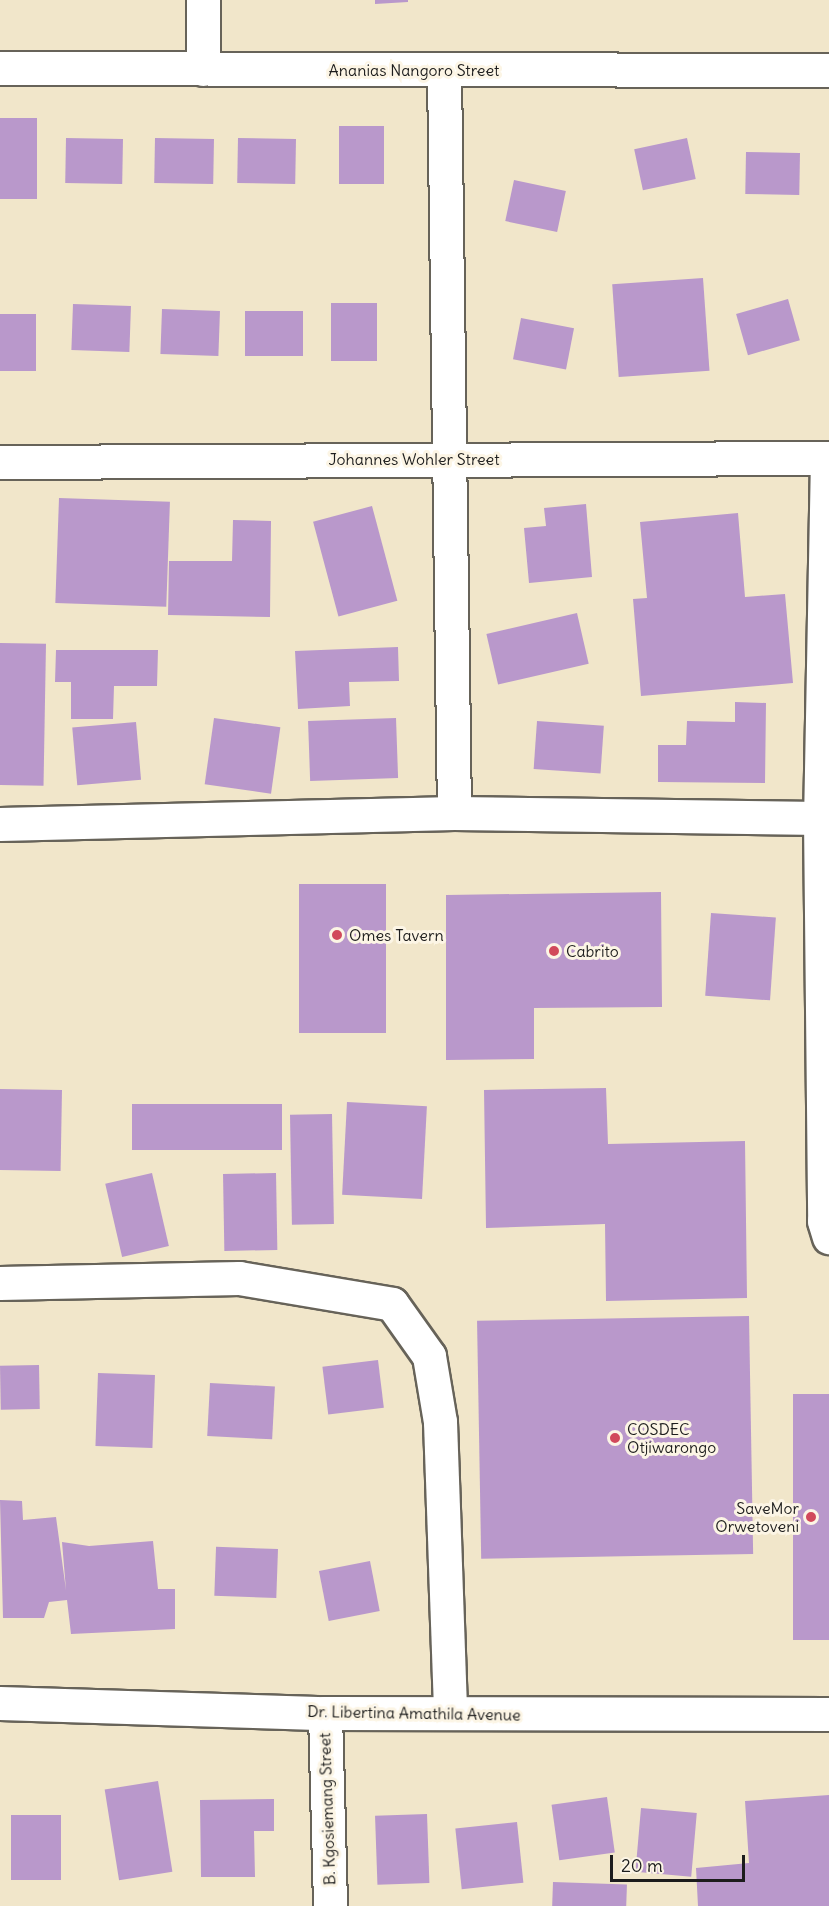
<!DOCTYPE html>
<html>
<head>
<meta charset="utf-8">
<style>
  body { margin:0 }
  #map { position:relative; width:829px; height:1906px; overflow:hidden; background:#f1e6ca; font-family:Delius,sans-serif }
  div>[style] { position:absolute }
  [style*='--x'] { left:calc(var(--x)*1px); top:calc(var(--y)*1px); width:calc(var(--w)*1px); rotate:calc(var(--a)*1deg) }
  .building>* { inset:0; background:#b998cb; transform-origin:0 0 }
  .roads { filter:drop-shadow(2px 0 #676359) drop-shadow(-2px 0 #676359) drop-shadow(0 2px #676359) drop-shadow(0 -2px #676359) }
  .minor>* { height:33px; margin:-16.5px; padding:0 16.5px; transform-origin:16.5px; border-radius:16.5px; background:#fff }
  .dots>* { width:16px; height:16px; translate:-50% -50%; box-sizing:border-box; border:3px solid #fcf5e5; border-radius:50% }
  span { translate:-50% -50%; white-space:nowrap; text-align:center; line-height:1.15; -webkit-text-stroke:6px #fcf5e5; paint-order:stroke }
  .street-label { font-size:16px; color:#1c1c1c }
  .poi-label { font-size:16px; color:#1c1c1c }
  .left { translate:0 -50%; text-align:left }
  .right { translate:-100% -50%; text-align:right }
  .scale { position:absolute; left:610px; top:1855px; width:135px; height:27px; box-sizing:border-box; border:3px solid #1c1c1c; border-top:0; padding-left:8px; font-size:18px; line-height:21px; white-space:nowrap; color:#1c1c1c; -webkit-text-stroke:4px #fcf5e5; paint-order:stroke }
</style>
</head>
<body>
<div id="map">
  <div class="building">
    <i style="clip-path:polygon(375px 0,408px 0,408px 2px,375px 4px)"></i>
    <i style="left:0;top:118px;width:37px;height:81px"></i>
    <i style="left:384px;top:126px;width:58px;height:45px;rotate:90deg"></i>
    <i style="left:66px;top:138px;width:57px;height:45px;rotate:1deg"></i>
    <i style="left:155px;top:138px;width:59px;height:45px;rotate:1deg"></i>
    <i style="left:238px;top:138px;width:58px;height:45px;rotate:1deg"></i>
    <i style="left:687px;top:138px;width:42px;height:54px;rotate:78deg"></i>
    <i style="left:746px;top:152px;width:54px;height:42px;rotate:1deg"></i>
    <i style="left:514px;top:180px;width:53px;height:42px;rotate:12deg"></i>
    <i style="left:703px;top:278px;width:93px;height:91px;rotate:86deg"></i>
    <i style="left:788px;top:299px;width:43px;height:54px;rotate:74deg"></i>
    <i style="left:377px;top:303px;width:58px;height:46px;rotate:90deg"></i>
    <i style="left:73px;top:304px;width:58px;height:46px;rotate:2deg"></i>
    <i style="left:162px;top:309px;width:58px;height:45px;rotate:2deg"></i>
    <i style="left:245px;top:311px;width:58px;height:45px"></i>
    <i style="left:0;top:314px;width:36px;height:57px"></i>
    <i style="left:521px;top:318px;width:54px;height:42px;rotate:11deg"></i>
    <i style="left:59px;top:498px;width:111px;height:105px;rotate:2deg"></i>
    <i style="clip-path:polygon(586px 504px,592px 577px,529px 583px,524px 528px,546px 526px,544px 508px)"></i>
    <i style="left:372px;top:506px;width:98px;height:61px;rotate:75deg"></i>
    <i style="clip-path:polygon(738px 513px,745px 597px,785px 594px,793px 683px,641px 696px,633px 599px,647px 598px,640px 522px)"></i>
    <i style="clip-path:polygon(233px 520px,271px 521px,270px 617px,168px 615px,169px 561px,232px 561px)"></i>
    <i style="left:577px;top:613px;width:52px;height:93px;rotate:77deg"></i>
    <i style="left:0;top:643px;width:46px;height:142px;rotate:1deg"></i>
    <i style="clip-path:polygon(398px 647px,399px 681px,349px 682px,350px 706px,298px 709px,295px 651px)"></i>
    <i style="clip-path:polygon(56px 650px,158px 650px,157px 686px,114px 686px,113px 719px,71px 719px,71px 682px,55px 682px)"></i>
    <i style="clip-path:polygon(735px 702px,766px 703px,765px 783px,658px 782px,658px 745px,686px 745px,687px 721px,735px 722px)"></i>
    <i style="left:214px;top:718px;width:67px;height:67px;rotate:8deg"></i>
    <i style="left:396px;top:718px;width:60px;height:88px;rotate:88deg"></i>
    <i style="left:537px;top:721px;width:67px;height:48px;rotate:4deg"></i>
    <i style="left:136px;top:722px;width:58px;height:64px;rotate:85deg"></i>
    <i style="left:299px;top:884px;width:87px;height:149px"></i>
    <i style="clip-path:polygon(661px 892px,662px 1007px,534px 1008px,534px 1059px,446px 1060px,446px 895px)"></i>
    <i style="left:711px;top:913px;width:65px;height:83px;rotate:4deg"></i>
    <i style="clip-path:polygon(606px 1088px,608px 1144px,745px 1141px,747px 1298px,606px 1301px,605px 1224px,486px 1228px,484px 1090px)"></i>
    <i style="left:0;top:1089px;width:62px;height:81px;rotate:1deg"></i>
    <i style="left:347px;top:1102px;width:80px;height:93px;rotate:3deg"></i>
    <i style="left:132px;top:1104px;width:150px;height:46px"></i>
    <i style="left:332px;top:1114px;width:110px;height:42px;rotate:89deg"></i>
    <i style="left:152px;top:1173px;width:75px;height:48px;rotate:77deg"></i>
    <i style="left:276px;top:1173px;width:77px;height:53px;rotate:89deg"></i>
    <i style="left:749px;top:1316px;width:238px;height:272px;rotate:89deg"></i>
    <i style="left:378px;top:1360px;width:48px;height:56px;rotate:83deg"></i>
    <i style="left:39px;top:1365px;width:44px;height:39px;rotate:89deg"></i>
    <i style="left:98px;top:1373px;width:57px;height:73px;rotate:2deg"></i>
    <i style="left:210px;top:1383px;width:65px;height:53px;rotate:3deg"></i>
    <i style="left:793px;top:1394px;width:36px;height:246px"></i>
    <i style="clip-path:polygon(0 1500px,22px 1501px,23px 1520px,56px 1517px,66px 1590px,62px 1542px,89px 1546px,153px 1541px,158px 1589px,175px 1589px,175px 1629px,71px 1634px,67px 1600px,49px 1602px,44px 1618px,3px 1618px)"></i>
    <i style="left:278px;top:1549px;width:49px;height:62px;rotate:92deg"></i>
    <i style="left:370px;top:1561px;width:51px;height:52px;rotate:79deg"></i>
    <i style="left:158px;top:1781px;width:92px;height:54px;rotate:81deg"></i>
    <i style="clip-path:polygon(829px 1795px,829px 1906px,698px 1906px,696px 1868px,749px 1863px,745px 1801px)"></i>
    <i style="left:607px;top:1797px;width:56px;height:56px;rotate:82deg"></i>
    <i style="clip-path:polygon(274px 1799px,274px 1831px,254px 1831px,255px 1877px,201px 1877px,200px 1800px)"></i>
    <i style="left:641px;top:1808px;width:56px;height:64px;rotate:5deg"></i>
    <i style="left:427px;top:1814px;width:69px;height:52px;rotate:88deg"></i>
    <i style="left:61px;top:1815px;width:65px;height:50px;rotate:90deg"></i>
    <i style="left:517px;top:1822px;width:61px;height:62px;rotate:84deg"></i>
    <i style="left:553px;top:1882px;width:74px;height:24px;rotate:2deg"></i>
  </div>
  <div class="roads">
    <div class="minor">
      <i style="--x:203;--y:0;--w:69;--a:90"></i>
      <i style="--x:0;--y:68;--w:829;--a:0.14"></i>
      <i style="--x:444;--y:71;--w:742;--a:89.23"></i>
      <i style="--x:827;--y:458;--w:360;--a:91.1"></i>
      <i style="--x:820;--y:818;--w:403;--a:89.4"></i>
      <i style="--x:824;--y:1221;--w:17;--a:73"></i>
      <i style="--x:0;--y:462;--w:829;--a:-0.28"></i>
      <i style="--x:0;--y:824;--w:454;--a:-1.4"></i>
      <i style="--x:454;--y:813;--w:366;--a:0.8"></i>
      <i style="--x:0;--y:1283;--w:239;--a:-1.2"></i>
      <i style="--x:239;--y:1278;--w:155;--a:9.6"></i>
      <i style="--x:392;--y:1304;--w:64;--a:54.6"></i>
      <i style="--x:429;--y:1356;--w:67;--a:80.5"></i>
      <i style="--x:440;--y:1422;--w:291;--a:88"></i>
      <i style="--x:0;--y:1703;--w:325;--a:1.8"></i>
      <i style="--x:325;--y:1713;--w:504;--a:0.11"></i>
      <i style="--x:325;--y:1713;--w:193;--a:88.5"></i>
    </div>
  </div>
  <div class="dots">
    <i style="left:337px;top:935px;background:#d1495b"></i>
    <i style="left:554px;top:951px;background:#d1495b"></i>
    <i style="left:615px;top:1438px;background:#d1495b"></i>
    <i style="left:811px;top:1517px;background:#d1495b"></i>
  </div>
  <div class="street-label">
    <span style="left:414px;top:70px">Ananias Nangoro Street</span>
    <span style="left:414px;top:459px">Johannes Wohler Street</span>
    <span style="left:414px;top:1713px;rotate:1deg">Dr. Libertina Amathila Avenue</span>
    <span style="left:327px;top:1809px;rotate:-92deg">B. Kgosiemang Street</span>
  </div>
  <div class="poi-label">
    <span class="left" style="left:349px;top:935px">Omes Tavern</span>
    <span class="left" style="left:566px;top:951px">Cabrito</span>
    <span class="left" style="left:627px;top:1438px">COSDEC<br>Otjiwarongo</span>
    <span class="right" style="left:799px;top:1517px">SaveMor<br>Orwetoveni</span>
  </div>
  <div class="scale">20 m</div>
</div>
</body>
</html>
